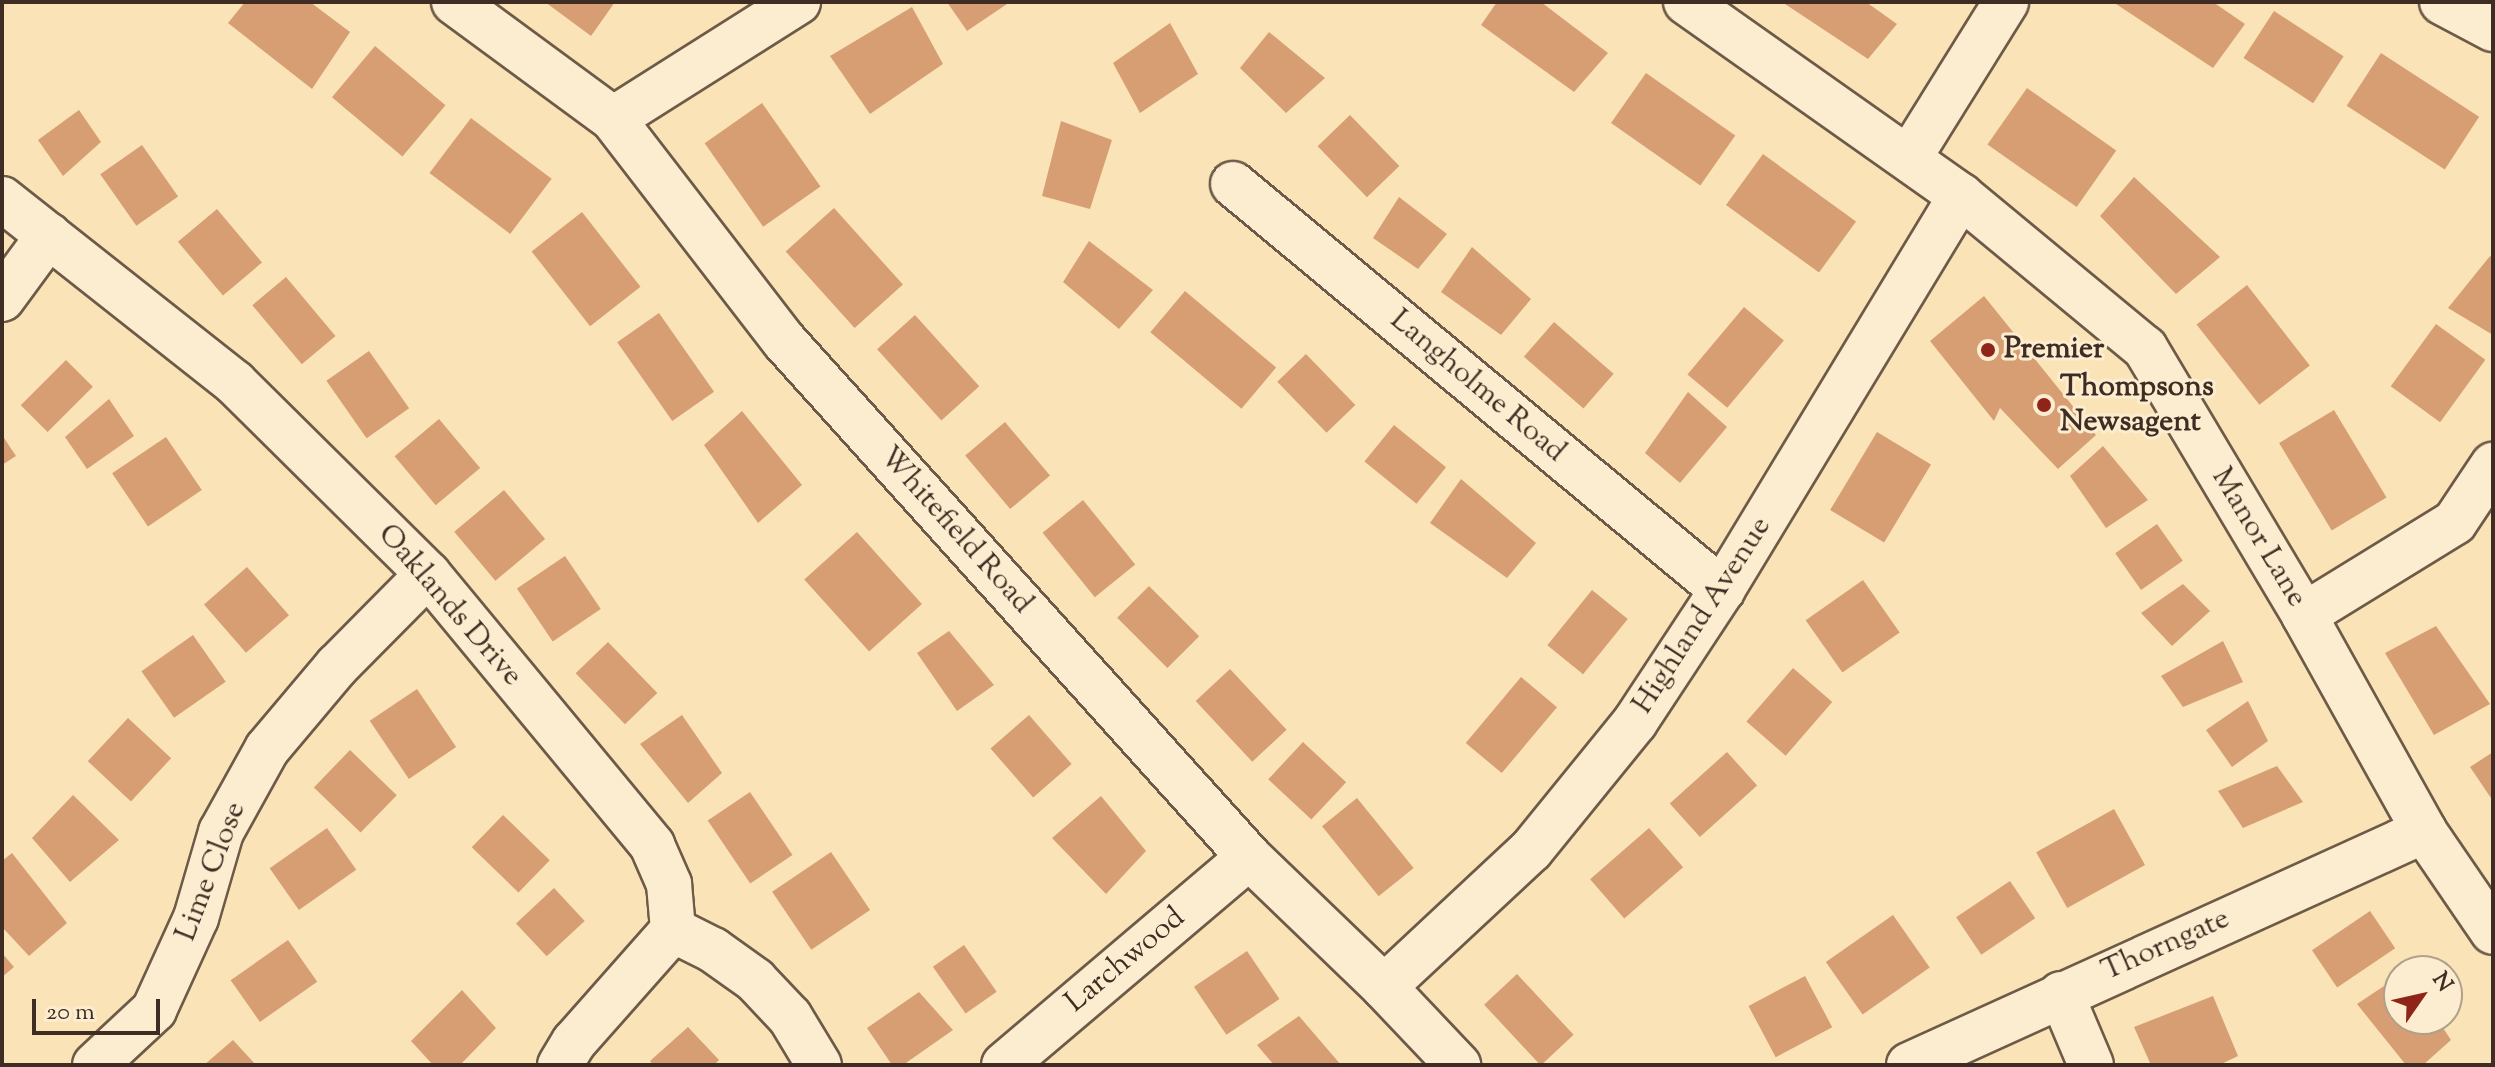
<!DOCTYPE html>
<html>
<head>
<meta charset="utf-8">
<style>
  body { margin:0 }
  #map { position:relative; width:2495px; height:1067px; overflow:hidden; background:#fae4b7; font-family:"Sorts Mill Goudy",serif }
  div>[style] { position:absolute }
  [style*='--x'] { left:calc(var(--x)*1px); top:calc(var(--y)*1px); width:calc(var(--w)*1px); rotate:calc(var(--a)*1deg) }
  .building>* { inset:0; background:#d79e74; transform-origin:0 0 }
  .roads { filter:drop-shadow(2px 0 #6e5a48) drop-shadow(-2px 0 #6e5a48) drop-shadow(0 2px #6e5a48) drop-shadow(0 -2px #6e5a48) }
  .street>* { height:44px; margin:-22px; padding:0 22px; transform-origin:22px; border-radius:22px; background:#fcedd0 }
  .dots>* { width:22px; height:22px; translate:-50% -50%; box-sizing:border-box; border:4px solid #fcedd0; border-radius:50% }
  span { translate:-50% -50%; white-space:nowrap; text-align:center; line-height:1.15; -webkit-text-stroke:6px #fcedd0; paint-order:stroke }
  .poi-label { font-size:30px; color:#3f2c23; font-weight:700 }
  .left { translate:0 -50%; text-align:left }
  .street-label { font-size:30px; color:#3f2c23 }
  .frame { position:absolute; inset:0; border:4px solid #3f2c23; pointer-events:none }
  .north { position:absolute; left:2383px; top:955px; width:80px; height:80px; box-sizing:border-box; background:#fcedd0; border:2px solid #b0a08b; border-radius:50%; rotate:56deg; font-size:22px; font-weight:700; line-height:32px; text-align:center; color:#3f2c23 }
  .north::after { content:''; display:block; margin:auto; width:28px; height:36px; background:#8f2418; clip-path:polygon(50% 0,100% 100%,50% 72%,0 100%) }
  .scale { position:absolute; left:32px; top:999px; width:128px; height:36px; box-sizing:border-box; border:4px solid #3f2c23; border-top:0; padding-left:10px; font-size:24px; line-height:28px; white-space:nowrap; color:#3f2c23; -webkit-text-stroke:6px #fcedd0; paint-order:stroke }
</style>
</head>
<body>
<div id="map">
  <div class="building">
    <i style="clip-path:polygon(245px 2px,310px 2px,350px 32px,312px 89px,228px 23px)"></i>
    <i style="clip-path:polygon(545px 2px,615px 2px,591px 36px)"></i>
    <i style="clip-path:polygon(947px 2px,1010px 2px,967px 31px)"></i>
    <i style="clip-path:polygon(1497px 2px,1541px 2px,1608px 53px,1574px 92px,1481px 25px)"></i>
    <i style="clip-path:polygon(1782px 2px,1866px 2px,1897px 24px,1868px 59px)"></i>
    <i style="clip-path:polygon(2117px 2px,2213px 2px,2245px 24px,2213px 68px,2116px 4px)"></i>
    <i style="clip-path:polygon(912px 7px,943px 64px,870px 114px,830px 56px)"></i>
    <i style="left:2274px;top:11px;width:83px;height:56px;rotate:33deg"></i>
    <i style="clip-path:polygon(1170px 23px,1198px 74px,1140px 113px,1113px 63px)"></i>
    <i style="clip-path:polygon(1269px 32px,1325px 78px,1286px 113px,1240px 68px)"></i>
    <i style="left:375px;top:46px;width:92px;height:67px;rotate:40deg"></i>
    <i style="left:2381px;top:53px;width:117px;height:63px;rotate:33deg"></i>
    <i style="left:1646px;top:73px;width:109px;height:61px;rotate:35deg"></i>
    <i style="left:2027px;top:88px;width:109px;height:69px;rotate:35deg"></i>
    <i style="left:762px;top:103px;width:102px;height:70px;rotate:55deg"></i>
    <i style="clip-path:polygon(79px 110px,101px 142px,63px 176px,38px 140px)"></i>
    <i style="left:1350px;top:115px;width:71px;height:45px;rotate:46deg"></i>
    <i style="left:471px;top:118px;width:101px;height:69px;rotate:37deg"></i>
    <i style="clip-path:polygon(1061px 121px,1112px 140px,1090px 209px,1042px 196px)"></i>
    <i style="left:142px;top:145px;width:63px;height:51px;rotate:55deg"></i>
    <i style="left:1763px;top:154px;width:115px;height:63px;rotate:36deg"></i>
    <i style="clip-path:polygon(2134px 177px,2220px 257px,2176px 294px,2100px 216px)"></i>
    <i style="clip-path:polygon(1399px 197px,1447px 234px,1418px 269px,1373px 238px)"></i>
    <i style="left:834px;top:208px;width:103px;height:65px;rotate:48deg"></i>
    <i style="left:217px;top:209px;width:70px;height:51px;rotate:50deg"></i>
    <i style="left:582px;top:212px;width:95px;height:64px;rotate:52deg"></i>
    <i style="clip-path:polygon(1089px 241px,1153px 290px,1119px 329px,1063px 282px)"></i>
    <i style="clip-path:polygon(1472px 247px,1531px 299px,1501px 335px,1441px 292px)"></i>
    <i style="clip-path:polygon(2490px 256px,2493px 258px,2493px 335px,2448px 308px)"></i>
    <i style="left:286px;top:277px;width:77px;height:44px;rotate:50deg"></i>
    <i style="left:2247px;top:285px;width:102px;height:64px;rotate:52deg"></i>
    <i style="left:1185px;top:291px;width:119px;height:54px;rotate:40deg"></i>
    <i style="clip-path:polygon(1984px 296px,2096px 435px,2058px 469px,2000px 408px,1994px 421px,1930px 341px)"></i>
    <i style="left:1744px;top:307px;width:52px;height:88px;rotate:40deg"></i>
    <i style="left:659px;top:313px;width:96px;height:51px;rotate:55deg"></i>
    <i style="left:915px;top:315px;width:96px;height:51px;rotate:48deg"></i>
    <i style="left:1554px;top:322px;width:79px;height:46px;rotate:41deg"></i>
    <i style="left:2436px;top:324px;width:61px;height:77px;rotate:36deg"></i>
    <i style="left:369px;top:351px;width:70px;height:52px;rotate:55deg"></i>
    <i style="left:1306px;top:354px;width:71px;height:40px;rotate:46deg"></i>
    <i style="left:66px;top:360px;width:38px;height:64px;rotate:45deg"></i>
    <i style="clip-path:polygon(1688px 392px,1727px 427px,1680px 483px,1645px 453px)"></i>
    <i style="clip-path:polygon(109px 399px,134px 436px,87px 469px,65px 437px)"></i>
    <i style="left:2334px;top:410px;width:102px;height:64px;rotate:59deg"></i>
    <i style="clip-path:polygon(742px 411px,802px 485px,758px 523px,704px 445px)"></i>
    <i style="left:439px;top:419px;width:64px;height:58px;rotate:50deg"></i>
    <i style="left:1005px;top:422px;width:70px;height:52px;rotate:50deg"></i>
    <i style="left:1394px;top:425px;width:67px;height:47px;rotate:39deg"></i>
    <i style="left:1877px;top:432px;width:63px;height:91px;rotate:31deg"></i>
    <i style="clip-path:polygon(2px 435px,16px 456px,2px 465px)"></i>
    <i style="left:166px;top:437px;width:64px;height:65px;rotate:56deg"></i>
    <i style="clip-path:polygon(2103px 446px,2148px 500px,2106px 528px,2070px 476px)"></i>
    <i style="clip-path:polygon(1461px 479px,1536px 543px,1507px 578px,1430px 523px)"></i>
    <i style="left:504px;top:490px;width:64px;height:65px;rotate:50deg"></i>
    <i style="left:1083px;top:500px;width:83px;height:52px;rotate:51deg"></i>
    <i style="left:2157px;top:524px;width:45px;height:51px;rotate:55deg"></i>
    <i style="left:857px;top:532px;width:97px;height:71px;rotate:48deg"></i>
    <i style="left:565px;top:556px;width:64px;height:58px;rotate:56deg"></i>
    <i style="left:247px;top:567px;width:64px;height:57px;rotate:49deg"></i>
    <i style="left:1863px;top:580px;width:64px;height:70px;rotate:55deg"></i>
    <i style="clip-path:polygon(2183px 584px,2210px 611px,2172px 646px,2141px 613px)"></i>
    <i style="left:1149px;top:586px;width:71px;height:45px;rotate:45deg"></i>
    <i style="left:1592px;top:590px;width:46px;height:71px;rotate:39deg"></i>
    <i style="clip-path:polygon(2436px 626px,2490px 704px,2434px 735px,2385px 653px)"></i>
    <i style="clip-path:polygon(949px 631px,994px 685px,957px 711px,917px 653px)"></i>
    <i style="left:193px;top:635px;width:57px;height:63px;rotate:55deg"></i>
    <i style="clip-path:polygon(2223px 641px,2243px 682px,2183px 707px,2161px 676px)"></i>
    <i style="left:608px;top:642px;width:71px;height:45px;rotate:46deg"></i>
    <i style="left:1793px;top:668px;width:52px;height:71px;rotate:41deg"></i>
    <i style="left:1230px;top:669px;width:83px;height:47px;rotate:47deg"></i>
    <i style="left:1521px;top:677px;width:47px;height:86px;rotate:40deg"></i>
    <i style="left:417px;top:689px;width:70px;height:57px;rotate:56deg"></i>
    <i style="clip-path:polygon(2248px 701px,2268px 741px,2232px 767px,2206px 730px)"></i>
    <i style="clip-path:polygon(682px 715px,722px 773px,688px 803px,640px 744px)"></i>
    <i style="left:1029px;top:715px;width:65px;height:51px;rotate:49deg"></i>
    <i style="left:128px;top:718px;width:59px;height:59px;rotate:43deg"></i>
    <i style="left:1303px;top:742px;width:59px;height:51px;rotate:43deg"></i>
    <i style="left:350px;top:750px;width:65px;height:52px;rotate:44deg"></i>
    <i style="left:1727px;top:752px;width:45px;height:77px;rotate:48deg"></i>
    <i style="clip-path:polygon(2493px 752px,2493px 801px,2470px 767px)"></i>
    <i style="clip-path:polygon(2277px 766px,2303px 802px,2243px 828px,2218px 791px)"></i>
    <i style="left:750px;top:792px;width:76px;height:51px;rotate:56deg"></i>
    <i style="clip-path:polygon(73px 795px,119px 840px,70px 882px,32px 838px)"></i>
    <i style="clip-path:polygon(1101px 796px,1146px 851px,1106px 894px,1052px 838px)"></i>
    <i style="left:1357px;top:798px;width:90px;height:45px;rotate:51deg"></i>
    <i style="left:2114px;top:809px;width:64px;height:89px;rotate:61deg"></i>
    <i style="left:503px;top:815px;width:65px;height:45px;rotate:44deg"></i>
    <i style="left:327px;top:828px;width:51px;height:70px;rotate:55deg"></i>
    <i style="left:1649px;top:828px;width:52px;height:78px;rotate:49deg"></i>
    <i style="left:831px;top:852px;width:70px;height:71px;rotate:56deg"></i>
    <i style="clip-path:polygon(12px 853px,67px 923px,29px 956px,2px 927px,2px 861px)"></i>
    <i style="left:2010px;top:881px;width:45px;height:65px;rotate:56deg"></i>
    <i style="left:554px;top:888px;width:45px;height:52px;rotate:47deg"></i>
    <i style="left:2370px;top:911px;width:45px;height:70px;rotate:56deg"></i>
    <i style="left:1893px;top:915px;width:64px;height:82px;rotate:55deg"></i>
    <i style="left:288px;top:940px;width:51px;height:70px;rotate:55deg"></i>
    <i style="left:964px;top:945px;width:57px;height:38px;rotate:55deg"></i>
    <i style="left:1247px;top:951px;width:58px;height:64px;rotate:56deg"></i>
    <i style="clip-path:polygon(2px 953px,14px 967px,2px 977px)"></i>
    <i style="left:1517px;top:974px;width:83px;height:45px;rotate:47deg"></i>
    <i style="left:1805px;top:976px;width:58px;height:64px;rotate:62deg"></i>
    <i style="clip-path:polygon(2399px 976px,2399px 1019px,2437px 1019px,2451px 1040px,2423px 1065px,2406px 1065px,2357px 1004px)"></i>
    <i style="clip-path:polygon(462px 990px,496px 1028px,460px 1065px,433px 1065px,411px 1041px)"></i>
    <i style="clip-path:polygon(919px 992px,953px 1030px,903px 1065px,892px 1065px,867px 1028px)"></i>
    <i style="clip-path:polygon(2213px 996px,2238px 1056px,2219px 1065px,2151px 1065px,2134px 1027px)"></i>
    <i style="clip-path:polygon(1299px 1016px,1341px 1065px,1274px 1065px,1257px 1045px)"></i>
    <i style="clip-path:polygon(688px 1027px,719px 1060px,714px 1065px,653px 1065px,650px 1061px)"></i>
    <i style="clip-path:polygon(233px 1040px,256px 1065px,204px 1065px)"></i>
  </div>
  <div class="roads">
    <div class="street">
      <i style="--x:454;--y:2;--w:197;--a:36.3"></i>
      <i style="--x:613;--y:119;--w:282;--a:52.4"></i>
      <i style="--x:785;--y:342;--w:693;--a:47.98"></i>
      <i style="--x:1249;--y:857;--w:187;--a:43.9"></i>
      <i style="--x:1384;--y:987;--w:108;--a:46.5"></i>
      <i style="--x:1686;--y:2;--w:337;--a:35.2"></i>
      <i style="--x:1961;--y:196;--w:239;--a:39.6"></i>
      <i style="--x:2145;--y:348;--w:311;--a:59.2"></i>
      <i style="--x:2304;--y:615;--w:247;--a:60.9"></i>
      <i style="--x:2424;--y:831;--w:122;--a:55.7"></i>
      <i style="--x:2442;--y:2;--w:58;--a:27.9"></i>
      <i style="--x:613;--y:119;--w:219;--a:-32.3"></i>
      <i style="--x:1909;--y:158;--w:184;--a:-58.1"></i>
      <i style="--x:1233;--y:184;--w:636;--a:39.7"></i>
      <i style="--x:2;--y:199;--w:297;--a:38.3"></i>
      <i style="--x:235;--y:383;--w:272;--a:44.7"></i>
      <i style="--x:428;--y:574;--w:352;--a:50.4"></i>
      <i style="--x:652;--y:845;--w:43;--a:66.4"></i>
      <i style="--x:669;--y:884;--w:46;--a:85"></i>
      <i style="--x:673;--y:930;--w:45;--a:26.6"></i>
      <i style="--x:713;--y:950;--w:52;--a:35.5"></i>
      <i style="--x:755;--y:980;--w:51;--a:46.6"></i>
      <i style="--x:790;--y:1017;--w:56;--a:58.9"></i>
      <i style="--x:2;--y:299;--w:79;--a:-53.7"></i>
      <i style="--x:2304;--y:615;--w:177;--a:-31.6"></i>
      <i style="--x:2455;--y:522;--w:69;--a:-56.3"></i>
      <i style="--x:1384;--y:987;--w:201;--a:-43"></i>
      <i style="--x:1531;--y:850;--w:165;--a:-50.9"></i>
      <i style="--x:1635;--y:722;--w:158;--a:-56.6"></i>
      <i style="--x:1722;--y:590;--w:461;--a:-58.8"></i>
      <i style="--x:2061;--y:994;--w:77;--a:67.1"></i>
      <i style="--x:95;--y:1065;--w:81;--a:-43"></i>
      <i style="--x:154;--y:1010;--w:101;--a:-65.5"></i>
      <i style="--x:196;--y:918;--w:90;--a:-73.8"></i>
      <i style="--x:221;--y:832;--w:95;--a:-61"></i>
      <i style="--x:267;--y:749;--w:109;--a:-49.9"></i>
      <i style="--x:337;--y:666;--w:129;--a:-45.3"></i>
      <i style="--x:560;--y:1065;--w:27;--a:-59"></i>
      <i style="--x:574;--y:1042;--w:149;--a:-48.5"></i>
      <i style="--x:1004;--y:1065;--w:321;--a:-40.3"></i>
      <i style="--x:1909;--y:1065;--w:566;--a:-24.44"></i>
    </div>
  </div>
  <div class="dots">
    <i style="left:1988px;top:350px;background:#8f2418"></i>
    <i style="left:2044px;top:405px;background:#8f2418"></i>
  </div>
  <div class="poi-label">
    <span class="left" style="left:2004px;top:350px">Premier</span>
    <span class="left" style="left:2060px;top:405px">Thompsons<br>Newsagent</span>
  </div>
  <div class="street-label">
    <span style="left:1477px;top:387px;rotate:40deg">Langholme Road</span>
    <span style="left:955px;top:531px;rotate:48deg">Whitefield Road</span>
    <span style="left:2258px;top:538px;rotate:59deg">Manor Lane</span>
    <span style="left:449px;top:606px;rotate:49deg">Oaklands Drive</span>
    <span style="left:1703px;top:616px;rotate:-57deg">Highland Avenue</span>
    <span style="left:212px;top:872px;rotate:-69deg">Lime Close</span>
    <span style="left:2166px;top:946px;rotate:-24deg">Thorngate</span>
    <span style="left:1126px;top:961px;rotate:-40deg">Larchwood</span>
  </div>
  <div class="frame"></div>
  <div class="north">N</div>
  <div class="scale">20 m</div>
</div>
</body>
</html>
